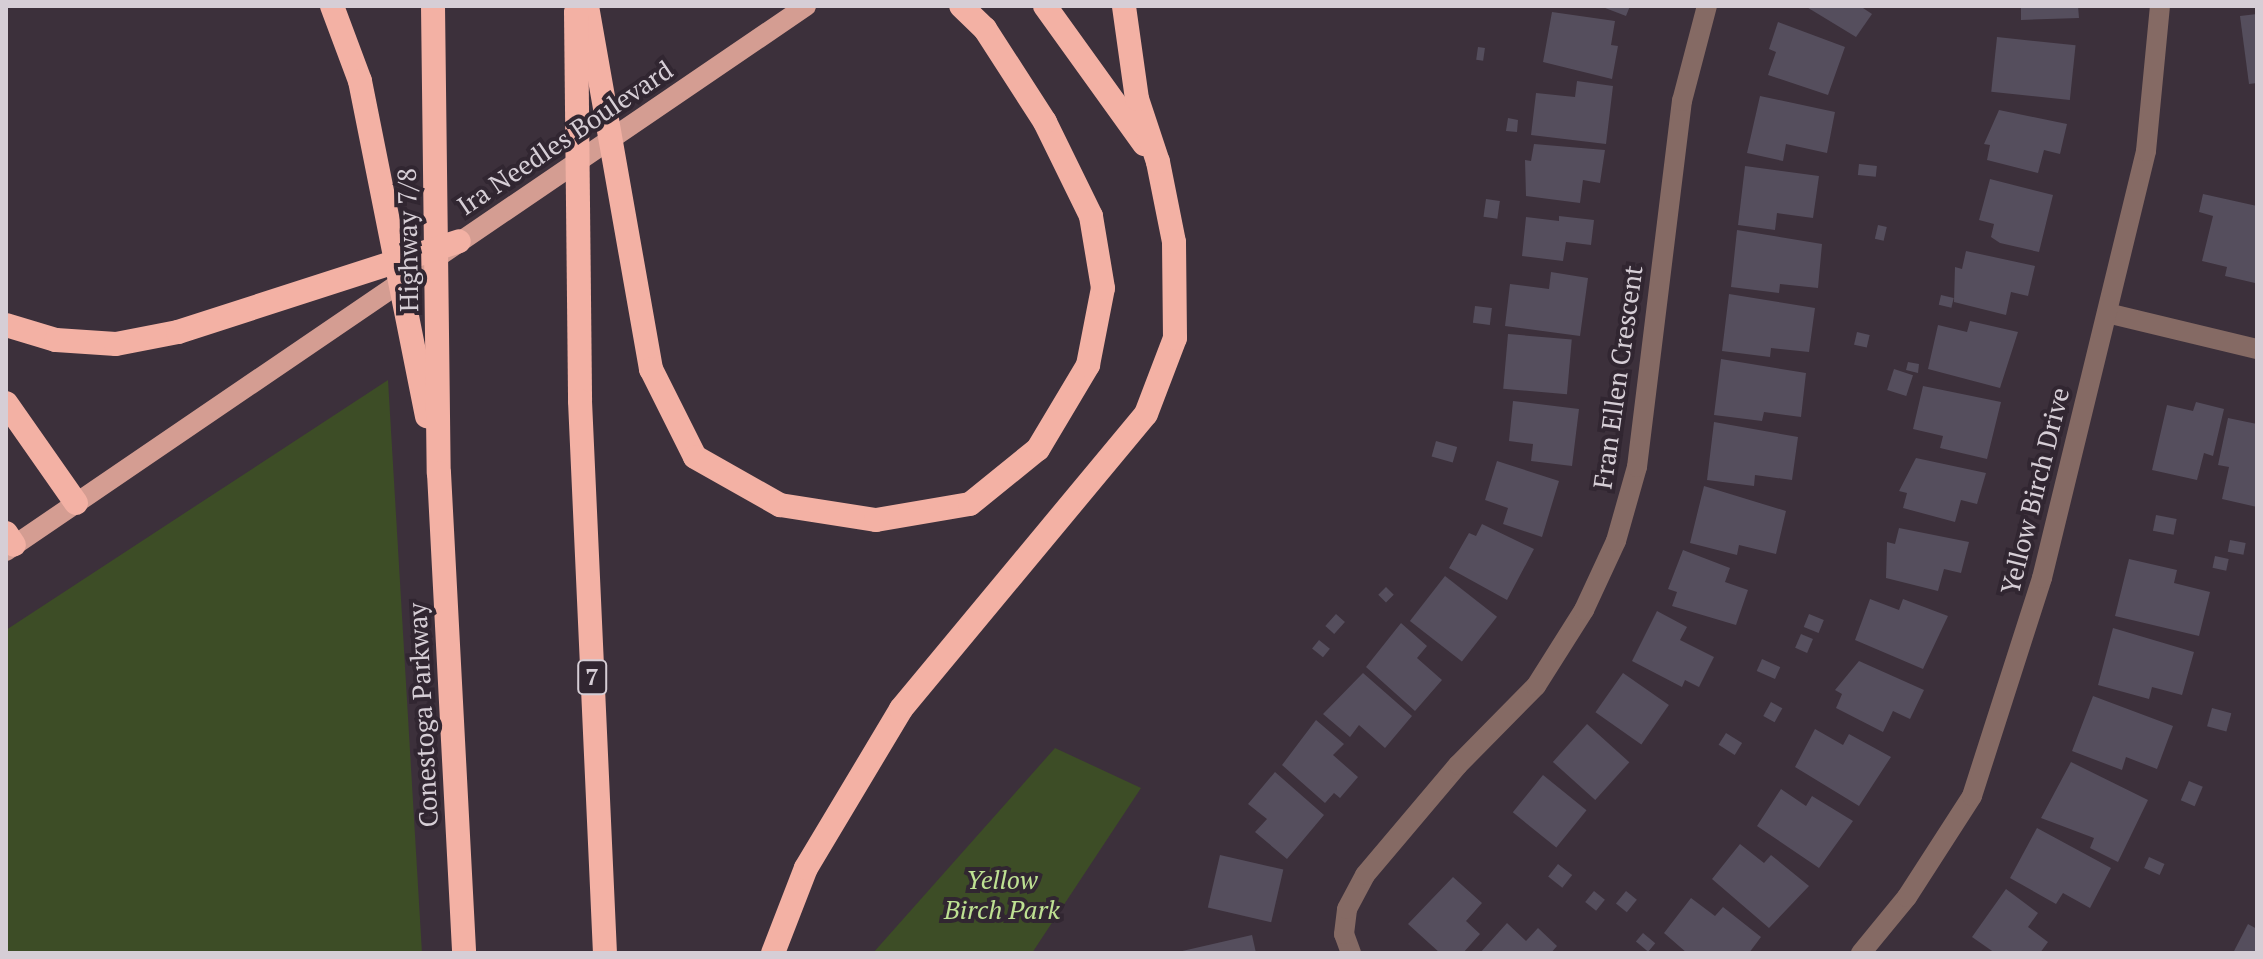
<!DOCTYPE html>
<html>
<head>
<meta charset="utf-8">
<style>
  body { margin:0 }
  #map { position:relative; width:2263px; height:959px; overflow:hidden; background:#3c303b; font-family:"PT Serif",serif }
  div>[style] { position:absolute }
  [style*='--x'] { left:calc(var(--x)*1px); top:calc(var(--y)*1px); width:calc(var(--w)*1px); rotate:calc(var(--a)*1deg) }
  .green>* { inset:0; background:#3d4d26 }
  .building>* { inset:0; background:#554e5d; transform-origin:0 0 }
  .minor>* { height:20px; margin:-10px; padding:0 10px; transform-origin:10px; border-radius:10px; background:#856a64 }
  .major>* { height:20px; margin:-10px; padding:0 10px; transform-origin:10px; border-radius:10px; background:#d49d92 }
  .highway>* { height:24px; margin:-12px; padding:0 12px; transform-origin:12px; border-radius:12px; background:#f3b1a4 }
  span { translate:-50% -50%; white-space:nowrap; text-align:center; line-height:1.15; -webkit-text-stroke:8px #312631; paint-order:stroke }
  .shield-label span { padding:2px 6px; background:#312631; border:2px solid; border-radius:6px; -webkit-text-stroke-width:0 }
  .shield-label { font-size:24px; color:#d6ced6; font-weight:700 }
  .street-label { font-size:26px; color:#d6ced6 }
  .park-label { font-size:26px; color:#bee192; font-style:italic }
  .frame { position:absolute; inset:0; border:8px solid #d6ced6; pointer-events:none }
</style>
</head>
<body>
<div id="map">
  <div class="green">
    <i style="clip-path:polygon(388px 380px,422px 953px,6px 953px,6px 630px)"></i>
    <i style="clip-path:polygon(1055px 748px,1141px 788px,1032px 953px,873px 953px)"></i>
  </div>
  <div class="building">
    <i style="clip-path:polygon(1600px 6px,1630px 6px,1626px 16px)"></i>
    <i style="clip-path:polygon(1805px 6px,1860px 6px,1872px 14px,1856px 37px)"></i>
    <i style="clip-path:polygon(2021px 6px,2078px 6px,2079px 18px,2021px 20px)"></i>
    <i style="clip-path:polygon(1552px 12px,1615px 21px,1611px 45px,1618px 46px,1612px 79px,1543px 62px)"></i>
    <i style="clip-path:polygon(2257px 14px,2257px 83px,2249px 84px,2240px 16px)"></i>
    <i style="clip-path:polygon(1778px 22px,1845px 47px,1828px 95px,1768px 75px,1776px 52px,1769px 49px)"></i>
    <i style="left:1997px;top:37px;width:79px;height:55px;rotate:6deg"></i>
    <i style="left:1478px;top:47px;width:7px;height:13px;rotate:8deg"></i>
    <i style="clip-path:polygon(1577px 81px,1613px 86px,1606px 144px,1531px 135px,1536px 93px,1575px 97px)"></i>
    <i style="clip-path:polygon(1760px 96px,1835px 112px,1827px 153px,1786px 144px,1783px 161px,1747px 153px)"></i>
    <i style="clip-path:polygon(1999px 110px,2067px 124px,2060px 154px,2044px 150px,2038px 173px,1987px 160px,1990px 145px,1984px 144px)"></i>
    <i style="clip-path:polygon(1508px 118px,1518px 120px,1517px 132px,1506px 131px)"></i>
    <i style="clip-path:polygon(1534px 144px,1605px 150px,1600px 183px,1583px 180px,1580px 203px,1526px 196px,1525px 160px,1531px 161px)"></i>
    <i style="left:1859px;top:164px;width:18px;height:11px;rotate:6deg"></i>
    <i style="clip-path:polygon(1745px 166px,1819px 176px,1813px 218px,1777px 213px,1775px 230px,1738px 225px)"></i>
    <i style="clip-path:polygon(1990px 179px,2053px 195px,2039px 252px,2000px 243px,1991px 237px,1994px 224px,1979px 220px)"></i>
    <i style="clip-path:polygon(2203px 194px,2257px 206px,2255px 283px,2225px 276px,2227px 267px,2202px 261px,2213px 216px,2199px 212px)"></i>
    <i style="left:1486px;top:199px;width:14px;height:18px;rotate:8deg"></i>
    <i style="clip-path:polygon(1559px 216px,1594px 220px,1591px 245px,1566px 242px,1563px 261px,1522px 256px,1526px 217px,1559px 221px)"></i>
    <i style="left:1878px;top:225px;width:9px;height:14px;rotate:13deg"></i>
    <i style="clip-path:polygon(1737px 230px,1822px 244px,1818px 288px,1780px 284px,1779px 293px,1731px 287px)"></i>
    <i style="clip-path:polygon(1966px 251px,2035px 266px,2028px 296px,2011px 292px,2006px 315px,1954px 302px,1955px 267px,1962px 269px)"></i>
    <i style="clip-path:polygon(1551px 272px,1588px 278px,1580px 336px,1505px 326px,1510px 284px,1549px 289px)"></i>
    <i style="clip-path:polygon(1729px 294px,1815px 308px,1809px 352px,1771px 348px,1770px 357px,1722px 351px)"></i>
    <i style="left:1941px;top:295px;width:13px;height:10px;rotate:13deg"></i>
    <i style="left:1475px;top:306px;width:17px;height:17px;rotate:7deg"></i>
    <i style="clip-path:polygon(1970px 321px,2018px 332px,2000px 388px,1928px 369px,1938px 325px,1967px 332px)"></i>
    <i style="left:1857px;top:332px;width:13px;height:13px;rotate:13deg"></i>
    <i style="left:1508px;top:334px;width:64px;height:55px;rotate:5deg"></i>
    <i style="clip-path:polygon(1721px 359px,1806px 373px,1801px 417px,1764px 412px,1762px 421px,1714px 415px)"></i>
    <i style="clip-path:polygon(1908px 362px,1919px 364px,1918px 373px,1906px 370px)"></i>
    <i style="left:1894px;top:369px;width:20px;height:22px;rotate:18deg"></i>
    <i style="clip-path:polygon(1923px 386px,2001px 402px,1987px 459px,1940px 448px,1943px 436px,1913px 429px)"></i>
    <i style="clip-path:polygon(1513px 401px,1579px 409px,1572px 466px,1531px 461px,1533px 444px,1509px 441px)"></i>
    <i style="clip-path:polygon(2196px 402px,2224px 409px,2213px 456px,2204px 453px,2197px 480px,2152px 470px,2167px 405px,2193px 411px)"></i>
    <i style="clip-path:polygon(2228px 418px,2257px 424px,2257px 507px,2222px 499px,2229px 467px,2218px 465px)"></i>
    <i style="clip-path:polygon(1714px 422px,1798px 437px,1792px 480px,1755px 475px,1754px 486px,1707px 480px)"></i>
    <i style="left:1436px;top:441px;width:22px;height:16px;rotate:16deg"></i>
    <i style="clip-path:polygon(1916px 458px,1986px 473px,1977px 504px,1961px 500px,1955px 522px,1903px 508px,1907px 493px,1899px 491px)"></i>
    <i style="clip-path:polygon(1497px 461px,1559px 481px,1542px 537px,1503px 524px,1508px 508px,1485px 500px)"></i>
    <i style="clip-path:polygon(1704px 486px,1786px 511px,1776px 554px,1739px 545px,1737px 555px,1690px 543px)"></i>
    <i style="left:2156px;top:515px;width:21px;height:16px;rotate:11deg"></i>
    <i style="clip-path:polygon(1482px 524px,1534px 549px,1507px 600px,1449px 568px,1469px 533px,1476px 536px)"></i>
    <i style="clip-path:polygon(1899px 528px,1969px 542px,1961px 573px,1944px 569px,1938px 591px,1886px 578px,1887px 542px,1895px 544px)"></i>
    <i style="left:2230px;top:540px;width:16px;height:12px;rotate:11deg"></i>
    <i style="clip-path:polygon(1683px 550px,1730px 568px,1725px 582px,1748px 590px,1736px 625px,1672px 606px,1677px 592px,1668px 589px)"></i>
    <i style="left:2215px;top:556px;width:14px;height:12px;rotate:12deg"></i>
    <i style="clip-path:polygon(2129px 559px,2177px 570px,2174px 583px,2210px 592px,2199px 636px,2115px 616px)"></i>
    <i style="left:1445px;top:576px;width:66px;height:57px;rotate:38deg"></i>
    <i style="left:1386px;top:587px;width:11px;height:11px;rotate:45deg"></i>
    <i style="clip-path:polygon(1870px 599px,1899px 610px,1903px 599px,1948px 616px,1923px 669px,1855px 640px)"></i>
    <i style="clip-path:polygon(1657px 611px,1687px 627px,1680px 640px,1714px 657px,1699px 687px,1685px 680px,1682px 687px,1632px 661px)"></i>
    <i style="left:1336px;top:614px;width:12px;height:16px;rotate:42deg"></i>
    <i style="left:1809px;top:614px;width:16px;height:14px;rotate:22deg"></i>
    <i style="clip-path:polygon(1401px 623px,1427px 646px,1417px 658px,1442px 680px,1415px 711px,1366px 667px)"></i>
    <i style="clip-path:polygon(2113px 628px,2194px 652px,2182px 695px,2152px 687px,2149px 699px,2098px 685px)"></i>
    <i style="left:1801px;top:634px;width:13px;height:15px;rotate:23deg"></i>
    <i style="left:1319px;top:640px;width:14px;height:11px;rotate:39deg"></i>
    <i style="left:1762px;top:659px;width:20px;height:13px;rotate:24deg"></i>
    <i style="clip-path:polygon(1859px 661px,1924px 690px,1910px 719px,1893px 711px,1883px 732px,1836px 708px,1842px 694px,1835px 690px)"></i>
    <i style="clip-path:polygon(1363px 673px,1412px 716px,1385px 748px,1359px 725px,1350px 737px,1323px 714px)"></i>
    <i style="left:1623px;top:673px;width:56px;height:48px;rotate:35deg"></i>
    <i style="clip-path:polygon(2093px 696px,2173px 726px,2157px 769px,2126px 757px,2122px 770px,2072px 751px)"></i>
    <i style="left:1771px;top:702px;width:13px;height:16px;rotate:29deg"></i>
    <i style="left:2212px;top:708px;width:20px;height:19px;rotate:15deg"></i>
    <i style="clip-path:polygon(1316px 720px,1344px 744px,1333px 755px,1358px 777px,1340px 798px,1334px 793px,1325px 803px,1282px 765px)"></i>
    <i style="left:1587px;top:724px;width:57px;height:51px;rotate:42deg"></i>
    <i style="clip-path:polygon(1815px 729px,1843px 745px,1849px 734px,1891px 757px,1859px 806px,1795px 767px)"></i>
    <i style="left:1726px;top:733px;width:19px;height:14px;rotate:32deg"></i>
    <i style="clip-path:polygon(2071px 762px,2148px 800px,2118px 862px,2090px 848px,2094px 838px,2041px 818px)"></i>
    <i style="clip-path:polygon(1275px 772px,1324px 815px,1287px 859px,1255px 832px,1267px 819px,1248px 804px)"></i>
    <i style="left:1543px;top:775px;width:56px;height:48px;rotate:39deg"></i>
    <i style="left:2189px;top:781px;width:15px;height:21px;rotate:23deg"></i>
    <i style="clip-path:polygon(1781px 789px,1806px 806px,1812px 796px,1853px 821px,1819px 868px,1757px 826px)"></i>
    <i style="clip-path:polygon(2037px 828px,2111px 868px,2090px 908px,2063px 893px,2056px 904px,2010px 878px)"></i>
    <i style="clip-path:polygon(1740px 844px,1764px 863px,1771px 855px,1809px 886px,1769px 928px,1712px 879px)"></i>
    <i style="left:1220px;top:855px;width:65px;height:54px;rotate:13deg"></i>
    <i style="left:2149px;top:857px;width:17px;height:12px;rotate:24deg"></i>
    <i style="left:1558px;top:864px;width:18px;height:16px;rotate:38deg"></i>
    <i style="clip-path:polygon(1453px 877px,1482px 903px,1466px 921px,1480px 934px,1463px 953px,1440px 953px,1408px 924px)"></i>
    <i style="clip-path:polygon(2006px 889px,2038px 913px,2028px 927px,2048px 942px,2040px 953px,1995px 953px,1972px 937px)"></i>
    <i style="left:1594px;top:891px;width:14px;height:14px;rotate:39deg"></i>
    <i style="left:1626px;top:891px;width:14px;height:16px;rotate:39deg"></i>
    <i style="clip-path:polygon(1691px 898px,1715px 916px,1723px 907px,1761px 937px,1749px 953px,1687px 953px,1664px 933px)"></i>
    <i style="clip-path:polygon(1507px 923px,1526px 941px,1538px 928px,1557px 946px,1551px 953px,1480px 953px)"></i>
    <i style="clip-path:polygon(2248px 924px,2257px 929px,2257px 953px,2233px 953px)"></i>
    <i style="left:1643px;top:933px;width:16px;height:11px;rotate:40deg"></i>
    <i style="clip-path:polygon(1252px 935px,1256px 953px,1178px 953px,1178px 952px)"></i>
  </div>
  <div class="minor">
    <i style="--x:2107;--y:313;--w:154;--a:13.5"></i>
    <i style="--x:1351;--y:953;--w:20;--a:-110"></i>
    <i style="--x:1344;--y:934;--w:25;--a:-83"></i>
    <i style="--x:1347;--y:909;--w:38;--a:-62"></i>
    <i style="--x:1365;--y:875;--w:144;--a:-49.8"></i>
    <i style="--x:1458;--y:765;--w:111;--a:-45.4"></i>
    <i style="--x:1536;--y:686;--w:90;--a:-57.7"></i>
    <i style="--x:1584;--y:610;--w:76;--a:-65.1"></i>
    <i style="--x:1616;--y:541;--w:77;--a:-74.2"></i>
    <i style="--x:1637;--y:467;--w:369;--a:-83"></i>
    <i style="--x:1682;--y:101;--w:98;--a:-75.3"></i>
    <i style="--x:1861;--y:953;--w:72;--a:-50.6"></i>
    <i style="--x:1907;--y:897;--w:120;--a:-57.2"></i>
    <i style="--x:1972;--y:796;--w:229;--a:-72.2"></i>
    <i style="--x:2042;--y:578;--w:439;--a:-76.3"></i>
    <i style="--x:2146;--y:151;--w:146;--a:-84.5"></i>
  </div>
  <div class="major">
    <i style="--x:6;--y:551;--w:968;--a:-34.26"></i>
  </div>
  <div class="highway">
    <i style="--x:332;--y:6;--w:80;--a:69.5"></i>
    <i style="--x:360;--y:81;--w:342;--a:78.7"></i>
    <i style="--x:433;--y:6;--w:467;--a:89.3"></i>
    <i style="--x:439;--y:473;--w:481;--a:87"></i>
    <i style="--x:587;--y:6;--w:369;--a:80"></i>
    <i style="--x:651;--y:369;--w:98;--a:63.4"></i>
    <i style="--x:695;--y:457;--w:98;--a:29.5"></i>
    <i style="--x:780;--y:505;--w:97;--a:8.9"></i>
    <i style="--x:876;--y:520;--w:95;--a:-9.7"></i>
    <i style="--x:970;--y:504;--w:87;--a:-39"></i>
    <i style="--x:1038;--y:449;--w:98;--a:-59.2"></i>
    <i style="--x:1088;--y:365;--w:78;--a:-79"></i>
    <i style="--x:1103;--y:288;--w:73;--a:-99.5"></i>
    <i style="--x:1091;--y:216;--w:105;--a:-116.1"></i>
    <i style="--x:1045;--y:122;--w:111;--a:-122.8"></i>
    <i style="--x:985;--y:29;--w:33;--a:-136"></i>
    <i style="--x:1045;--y:6;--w:170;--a:54.3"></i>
    <i style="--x:576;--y:12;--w:389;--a:89.4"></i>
    <i style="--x:580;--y:401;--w:553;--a:87.41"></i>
    <i style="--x:6;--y:325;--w:52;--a:16.7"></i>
    <i style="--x:56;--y:340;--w:60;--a:3.8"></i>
    <i style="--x:116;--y:344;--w:63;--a:-11"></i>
    <i style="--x:178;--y:332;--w:295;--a:-17.9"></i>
    <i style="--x:6;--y:403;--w:122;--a:55"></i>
    <i style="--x:6;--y:533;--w:14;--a:56"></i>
    <i style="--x:773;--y:953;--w:91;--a:-68.8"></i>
    <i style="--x:806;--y:868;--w:185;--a:-59.1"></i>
    <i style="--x:901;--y:709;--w:383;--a:-50.3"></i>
    <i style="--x:1146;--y:414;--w:81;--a:-69.1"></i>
    <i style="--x:1175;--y:338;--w:96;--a:-90.6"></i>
    <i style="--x:1174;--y:242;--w:82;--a:-101.3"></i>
    <i style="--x:1158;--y:162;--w:66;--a:-108.4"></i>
    <i style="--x:1137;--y:99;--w:94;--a:-98"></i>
  </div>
  <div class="shield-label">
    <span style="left:592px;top:677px">7</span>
  </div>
  <div class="street-label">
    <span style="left:565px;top:138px;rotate:-34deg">Ira Needles Boulevard</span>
    <span style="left:408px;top:240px;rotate:-91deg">Highway 7/8</span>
    <span style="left:1618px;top:377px;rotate:-82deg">Fran Ellen Crescent</span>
    <span style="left:2035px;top:491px;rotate:-76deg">Yellow Birch Drive</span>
    <span style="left:423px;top:715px;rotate:-93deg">Conestoga Parkway</span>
  </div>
  <div class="park-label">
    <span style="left:1002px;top:895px">Yellow<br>Birch Park</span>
  </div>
  <div class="frame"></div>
</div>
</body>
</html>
